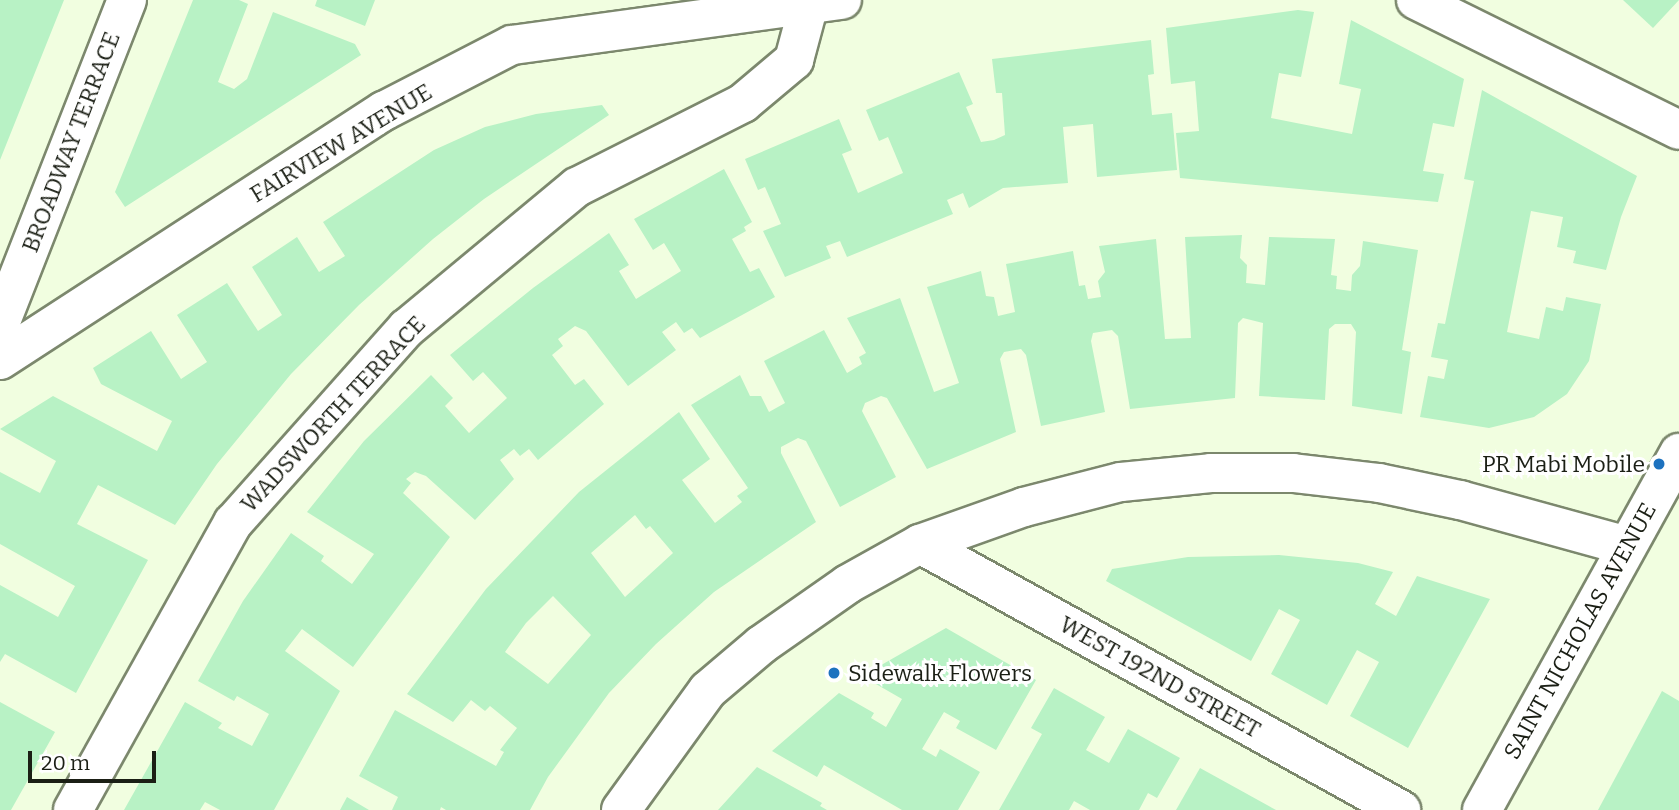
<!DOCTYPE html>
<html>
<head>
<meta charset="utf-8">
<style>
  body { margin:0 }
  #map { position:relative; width:1679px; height:810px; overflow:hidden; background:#f1fee0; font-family:Bitter,serif }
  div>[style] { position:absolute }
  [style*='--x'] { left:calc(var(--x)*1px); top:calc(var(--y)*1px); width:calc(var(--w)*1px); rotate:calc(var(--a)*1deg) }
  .building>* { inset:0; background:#b8f2c5 }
  .roads { filter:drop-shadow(2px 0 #7c886d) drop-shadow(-2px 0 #7c886d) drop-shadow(0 2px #7c886d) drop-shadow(0 -2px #7c886d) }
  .minor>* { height:38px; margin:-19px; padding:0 19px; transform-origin:19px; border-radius:19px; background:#fff }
  .major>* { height:38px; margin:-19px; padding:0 19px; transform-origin:19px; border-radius:19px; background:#fff }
  .dots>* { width:19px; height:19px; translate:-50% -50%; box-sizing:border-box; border:4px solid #fff; border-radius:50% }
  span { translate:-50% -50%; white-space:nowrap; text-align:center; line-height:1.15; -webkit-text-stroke:6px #fff; paint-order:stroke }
  .street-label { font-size:23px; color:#1b1f15 }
  .poi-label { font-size:23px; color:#1b1f15 }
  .right { translate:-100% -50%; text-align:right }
  .left { translate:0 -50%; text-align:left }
  .scale { position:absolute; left:28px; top:751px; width:128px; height:32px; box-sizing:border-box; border:4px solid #1b1f15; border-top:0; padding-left:9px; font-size:21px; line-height:24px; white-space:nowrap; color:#1b1f15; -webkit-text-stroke:5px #fff; paint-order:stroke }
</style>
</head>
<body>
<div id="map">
  <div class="building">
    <i style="clip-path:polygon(0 0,64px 0,0 160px)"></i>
    <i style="clip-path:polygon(193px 0,239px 0,248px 4px,218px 82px,234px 89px,247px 79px,273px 12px,355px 44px,361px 55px,125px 207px,115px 192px)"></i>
    <i style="clip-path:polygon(317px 0,375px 0,365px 26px,315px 6px)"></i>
    <i style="clip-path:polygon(1623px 0,1679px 0,1653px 28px)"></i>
    <i style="clip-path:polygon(1298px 10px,1314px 12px,1301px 77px,1279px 73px,1271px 118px,1352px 134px,1361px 89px,1339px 84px,1351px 20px,1464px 79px,1454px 127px,1433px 123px,1423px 171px,1444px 174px,1438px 202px,1180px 178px,1176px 133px,1199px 131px,1195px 81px,1171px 84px,1166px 28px)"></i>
    <i style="clip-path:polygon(1151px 40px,1154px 74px,1148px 75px,1152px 115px,1172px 113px,1177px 170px,1097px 177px,1093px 124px,1063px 127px,1068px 183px,1003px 188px,969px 208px,963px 193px,947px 200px,953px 214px,847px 257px,840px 241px,826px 246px,831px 258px,785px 277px,763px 231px,781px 224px,765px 187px,758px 190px,745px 159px,839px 119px,852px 150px,842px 154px,858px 193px,903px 173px,888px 137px,879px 141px,866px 110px,959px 72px,973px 104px,966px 107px,981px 142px,994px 140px,1005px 135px,1002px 93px,996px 93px,992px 59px)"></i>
    <i style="clip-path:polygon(1482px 90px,1637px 176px,1621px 217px,1606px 270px,1573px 263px,1576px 251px,1557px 247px,1563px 217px,1531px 211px,1507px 332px,1539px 339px,1546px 307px,1563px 311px,1566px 297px,1601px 304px,1589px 361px,1567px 394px,1534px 417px,1489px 428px,1420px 417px,1428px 376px,1444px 379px,1448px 360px,1431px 357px,1438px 323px,1445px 324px,1474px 181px,1464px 179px)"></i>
    <i style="clip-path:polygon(602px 105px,609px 115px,484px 199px,433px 239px,359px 305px,291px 374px,217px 464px,175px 525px,98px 485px,77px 524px,148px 560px,76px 693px,5px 654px,0 662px,0 585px,58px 617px,75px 586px,0 544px,0 472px,40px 493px,56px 461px,0 429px,53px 396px,157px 451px,172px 421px,101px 384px,93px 368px,151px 331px,181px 379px,207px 362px,177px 315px,227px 283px,258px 331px,282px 315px,252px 267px,297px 237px,319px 272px,345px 256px,323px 222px,434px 150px,485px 127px,536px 114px)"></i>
    <i style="clip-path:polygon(724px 169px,752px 222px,744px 227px,746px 231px,732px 239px,750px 272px,759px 268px,775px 297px,700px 338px,692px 328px,684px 333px,676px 322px,662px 332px,676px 350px,628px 386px,586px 331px,575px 326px,558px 339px,563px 346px,552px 355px,575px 385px,584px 379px,604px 404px,538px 460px,529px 449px,520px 456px,514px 449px,500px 460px,514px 479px,475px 520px,426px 476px,415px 472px,406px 479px,411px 483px,403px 493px,450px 537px,353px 667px,302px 629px,285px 651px,340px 691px,274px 810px,220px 810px,205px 802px,200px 810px,124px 810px,185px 702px,222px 723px,218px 728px,252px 746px,269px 714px,237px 696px,234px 701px,198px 681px,243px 601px,291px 533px,324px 556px,321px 561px,352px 584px,374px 554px,307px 512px,364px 441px,431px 375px,453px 398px,445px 406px,469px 433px,507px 398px,483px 372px,473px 381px,450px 355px,533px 288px,609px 233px,629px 265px,619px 271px,636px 299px,681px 271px,664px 243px,653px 250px,634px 219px)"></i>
    <i style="clip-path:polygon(evenodd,1242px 235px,1240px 258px,1247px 265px,1246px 283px,1265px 285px,1269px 237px,1335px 239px,1331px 275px,1337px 276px,1336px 289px,1351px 291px,1352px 275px,1360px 266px,1363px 241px,1418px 250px,1402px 350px,1411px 352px,1402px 414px,1352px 406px,1356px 332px,1351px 324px,1335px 324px,1329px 329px,1325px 400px,1259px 396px,1263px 323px,1243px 318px,1238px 323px,1235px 398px,1130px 409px,1118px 336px,1112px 330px,1093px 333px,1091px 341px,1105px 412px,1041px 426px,1026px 355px,1021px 349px,1004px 352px,1000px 359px,1016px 432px,927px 469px,887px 398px,881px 396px,865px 403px,862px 411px,896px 477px,840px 507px,806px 441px,798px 438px,781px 447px,781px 453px,816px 522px,714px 592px,656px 644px,609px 693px,548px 777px,530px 810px,446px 810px,441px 807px,440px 810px,392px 810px,398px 797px,359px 776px,395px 710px,496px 766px,504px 752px,500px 750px,517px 728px,490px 706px,485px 711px,471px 700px,453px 722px,407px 694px,486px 589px,579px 492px,679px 412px,710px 459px,682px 480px,715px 523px,742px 502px,737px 496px,748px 488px,691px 405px,740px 375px,750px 396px,761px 396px,769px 412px,785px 403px,764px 361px,824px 330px,847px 373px,862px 364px,859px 357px,866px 353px,847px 318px,900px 298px,934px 392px,959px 383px,927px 287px,981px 271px,986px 296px,994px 297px,998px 316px,1015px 312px,1006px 264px,1073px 251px,1079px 286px,1085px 285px,1088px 299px,1101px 297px,1098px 281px,1105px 272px,1099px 246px,1156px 239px,1165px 339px,1191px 338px,1185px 237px,1242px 235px,635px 515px,646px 529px,650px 526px,673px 553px,625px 597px,591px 553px,635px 515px,1242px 235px,553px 596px,591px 635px,548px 684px,505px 652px,526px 623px,553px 596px)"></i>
    <i style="clip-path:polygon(1279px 555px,1358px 563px,1393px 572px,1375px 604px,1396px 616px,1417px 576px,1490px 599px,1408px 748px,1350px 716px,1379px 662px,1357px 650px,1327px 705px,1271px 674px,1300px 620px,1279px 609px,1251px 661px,1106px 581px,1112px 569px,1188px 557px)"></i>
    <i style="clip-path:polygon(946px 628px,1036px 680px,996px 750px,956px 728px,960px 721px,944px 712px,922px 749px,936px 757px,940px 749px,980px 772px,958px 810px,902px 810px,824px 765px,817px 777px,772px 751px,839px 693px,874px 713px,871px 718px,886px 727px,902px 699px,862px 676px)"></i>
    <i style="clip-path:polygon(1054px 688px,1105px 717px,1086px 750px,1109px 763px,1128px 729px,1180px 758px,1157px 798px,1148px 793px,1139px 810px,1090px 810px,1074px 801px,1069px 810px,999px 810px,1042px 734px,1031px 728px)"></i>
    <i style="clip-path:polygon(1662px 691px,1679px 701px,1679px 810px,1598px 810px)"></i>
    <i style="clip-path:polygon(0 702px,55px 732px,11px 810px,0 810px)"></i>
    <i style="clip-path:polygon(757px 767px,822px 803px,820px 806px,827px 810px,718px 810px)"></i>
    <i style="clip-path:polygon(1200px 768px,1276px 810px,1176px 810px)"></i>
    <i style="clip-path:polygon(347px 797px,369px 810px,340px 810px)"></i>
  </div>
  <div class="roads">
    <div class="minor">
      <i style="--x:1416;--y:0;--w:293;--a:26.3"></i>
      <i style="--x:0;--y:324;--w:348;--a:-68.6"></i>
      <i style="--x:0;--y:360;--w:458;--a:-33"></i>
      <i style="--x:384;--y:111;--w:144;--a:-27.3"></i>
      <i style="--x:512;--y:45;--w:333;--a:-7.8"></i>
      <i style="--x:920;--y:544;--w:550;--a:28.94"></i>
      <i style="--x:73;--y:810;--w:329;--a:-60.9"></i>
      <i style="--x:233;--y:523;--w:261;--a:-48.3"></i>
      <i style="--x:407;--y:328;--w:221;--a:-39.7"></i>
      <i style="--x:577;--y:187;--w:186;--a:-26.8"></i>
      <i style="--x:743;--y:103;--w:67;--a:-40.1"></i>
      <i style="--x:794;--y:60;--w:58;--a:-75"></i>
      <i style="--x:621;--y:810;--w:148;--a:-54.1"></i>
      <i style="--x:708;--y:690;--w:70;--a:-40.3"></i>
      <i style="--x:761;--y:645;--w:106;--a:-35"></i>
      <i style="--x:848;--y:584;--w:82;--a:-29.1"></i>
      <i style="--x:920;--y:544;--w:110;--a:-19.6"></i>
      <i style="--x:1024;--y:507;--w:100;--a:-14.5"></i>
      <i style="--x:1121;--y:482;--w:90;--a:-5.7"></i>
      <i style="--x:1211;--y:473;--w:82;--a:0"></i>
      <i style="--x:1293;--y:473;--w:87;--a:6.6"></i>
      <i style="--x:1379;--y:483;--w:83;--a:11.9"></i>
      <i style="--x:1460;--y:500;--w:173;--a:15.4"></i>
    </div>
    <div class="major">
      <i style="--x:1482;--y:810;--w:408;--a:-61.1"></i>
    </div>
  </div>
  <div class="dots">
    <i style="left:1659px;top:464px;background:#1d72bf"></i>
    <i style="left:834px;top:673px;background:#1d72bf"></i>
  </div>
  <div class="street-label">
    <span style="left:71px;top:142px;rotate:-69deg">BROADWAY TERRACE</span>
    <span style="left:341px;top:143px;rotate:-31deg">FAIRVIEW AVENUE</span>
    <span style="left:333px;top:414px;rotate:-47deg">WADSWORTH TERRACE</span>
    <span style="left:1580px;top:631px;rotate:-61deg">SAINT NICHOLAS AVENUE</span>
    <span style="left:1160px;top:677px;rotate:29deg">WEST 192ND STREET</span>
  </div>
  <div class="poi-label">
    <span class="right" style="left:1645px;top:464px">PR Mabi Mobile</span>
    <span class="left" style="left:848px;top:673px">Sidewalk Flowers</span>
  </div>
  <div class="scale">20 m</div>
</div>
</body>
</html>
